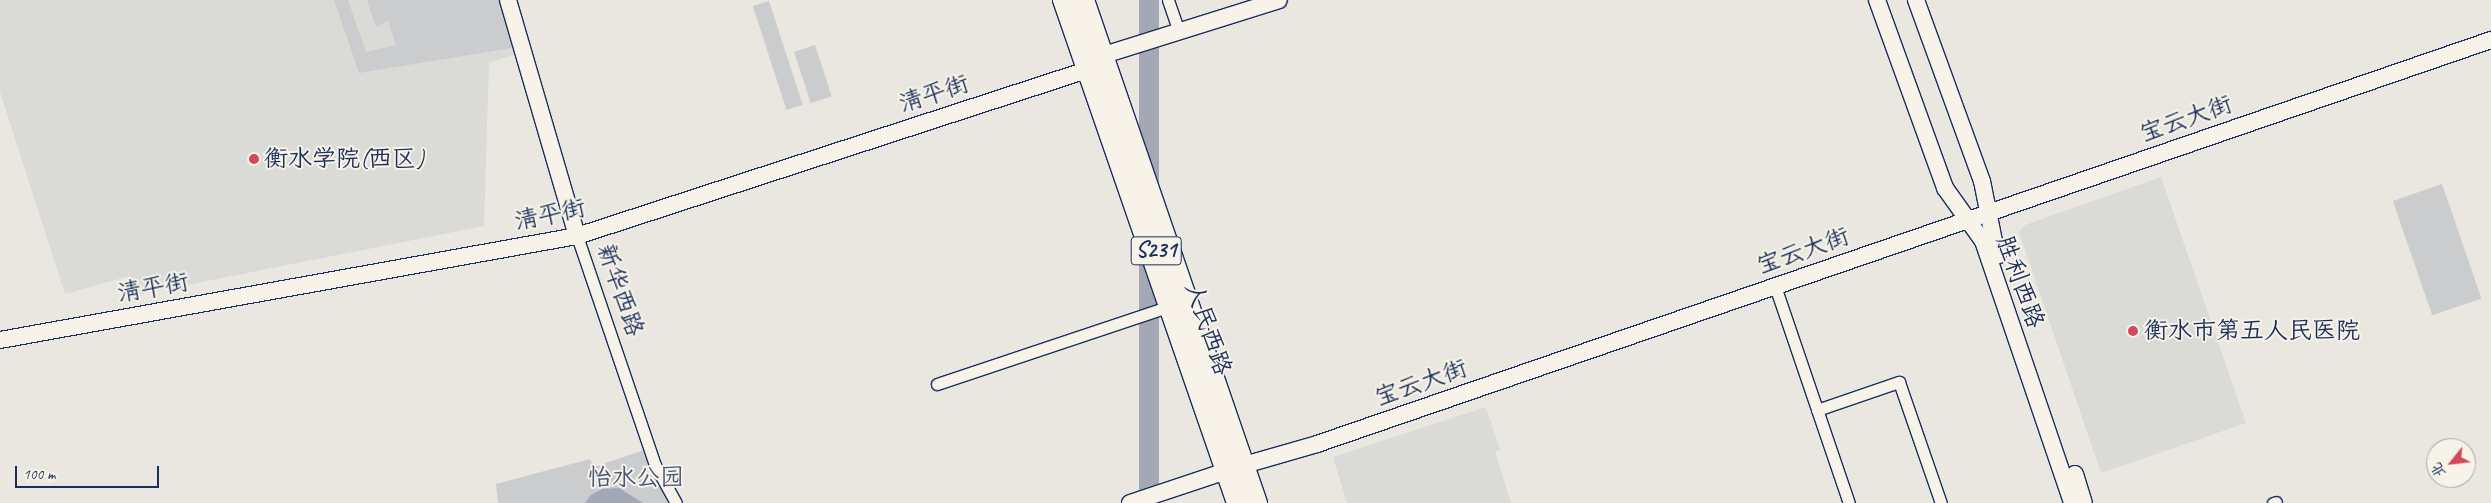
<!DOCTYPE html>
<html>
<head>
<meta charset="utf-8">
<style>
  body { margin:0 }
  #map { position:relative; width:2491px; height:503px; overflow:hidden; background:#eae7e0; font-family:Caveat,"LXGW WenKai TC",sans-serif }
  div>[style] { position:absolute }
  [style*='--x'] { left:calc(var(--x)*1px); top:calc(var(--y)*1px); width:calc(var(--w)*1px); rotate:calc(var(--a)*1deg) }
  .built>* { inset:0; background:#dadad6 }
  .green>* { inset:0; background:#cbcccd; transform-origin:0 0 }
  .water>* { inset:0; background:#a3a8b4; transform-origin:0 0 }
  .roads { filter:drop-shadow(1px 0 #1b2f5e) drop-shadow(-1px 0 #1b2f5e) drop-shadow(0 1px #1b2f5e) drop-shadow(0 -1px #1b2f5e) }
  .street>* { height:11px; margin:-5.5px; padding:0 5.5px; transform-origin:5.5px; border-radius:5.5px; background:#f7f3e8 }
  .secondary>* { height:16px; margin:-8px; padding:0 8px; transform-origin:8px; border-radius:8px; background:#f7f3e8 }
  .primary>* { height:18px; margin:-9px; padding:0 9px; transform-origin:9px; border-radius:9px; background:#f7f3e8 }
  .dots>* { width:14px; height:14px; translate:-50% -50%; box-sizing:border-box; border:2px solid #f7f3e8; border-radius:50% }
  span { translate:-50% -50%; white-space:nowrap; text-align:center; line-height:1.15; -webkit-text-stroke:4px #f7f3e8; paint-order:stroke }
  .shield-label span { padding:1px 4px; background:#f7f3e8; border:1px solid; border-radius:4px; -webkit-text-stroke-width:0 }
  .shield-label { font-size:22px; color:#1b2f5e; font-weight:700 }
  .street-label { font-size:24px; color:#1b2f5e }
  .poi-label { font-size:24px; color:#1b2f5e }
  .left { translate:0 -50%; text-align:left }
  .park-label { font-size:24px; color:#47567a }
  .north { position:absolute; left:2426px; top:438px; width:50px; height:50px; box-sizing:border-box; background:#f7f3e8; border:1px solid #9fa5b1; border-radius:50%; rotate:241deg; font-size:14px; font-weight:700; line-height:20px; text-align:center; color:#1b2f5e }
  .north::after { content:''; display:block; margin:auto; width:18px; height:22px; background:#d1495b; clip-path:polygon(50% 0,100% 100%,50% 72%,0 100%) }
  .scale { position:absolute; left:15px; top:466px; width:144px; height:22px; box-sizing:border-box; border:2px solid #1b2f5e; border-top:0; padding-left:6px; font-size:15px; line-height:18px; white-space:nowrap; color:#1b2f5e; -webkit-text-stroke:4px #f7f3e8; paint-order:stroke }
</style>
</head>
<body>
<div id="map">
  <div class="built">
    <i style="clip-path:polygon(0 0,515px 0,531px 50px,489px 62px,484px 226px,136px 295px,130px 276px,65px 294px,0 92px)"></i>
    <i style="clip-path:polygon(2161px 177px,2246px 423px,2101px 473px,2019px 232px,2025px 225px)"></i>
    <i style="clip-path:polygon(1486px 407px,1500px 450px,1495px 452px,1511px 503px,1347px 503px,1333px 457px)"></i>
  </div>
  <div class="green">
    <i style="clip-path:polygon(334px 0,348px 0,366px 52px,396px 45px,388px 21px,376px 27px,367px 0,515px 0,529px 45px,359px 73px)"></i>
    <i style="left:769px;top:1px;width:109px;height:17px;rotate:72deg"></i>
    <i style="left:815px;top:45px;width:54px;height:22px;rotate:72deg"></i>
    <i style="left:2442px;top:184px;width:121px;height:52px;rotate:71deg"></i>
    <i style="clip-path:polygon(653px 447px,671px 503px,498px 503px,496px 484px,590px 459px,594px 467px)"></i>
  </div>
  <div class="water">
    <i style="left:1139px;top:0;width:20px;height:532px"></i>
    <i style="clip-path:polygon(619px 488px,643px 503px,585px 503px,591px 495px,602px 489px)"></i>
  </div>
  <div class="roads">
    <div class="street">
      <i style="--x:1058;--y:0;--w:532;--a:70.92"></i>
      <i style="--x:1168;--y:0;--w:34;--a:71"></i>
      <i style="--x:577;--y:236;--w:242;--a:71.2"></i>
      <i style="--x:655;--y:465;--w:43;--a:61.1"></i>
      <i style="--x:1775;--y:286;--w:229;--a:71.2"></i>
      <i style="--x:937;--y:384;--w:246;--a:-18.5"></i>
      <i style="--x:1817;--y:410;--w:87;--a:-18.9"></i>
      <i style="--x:1899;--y:382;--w:128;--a:70.9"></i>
      <i style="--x:2273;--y:503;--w:3;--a:-18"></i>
    </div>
    <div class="secondary">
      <i style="--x:508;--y:0;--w:246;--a:73.7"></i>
      <i style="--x:1877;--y:0;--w:200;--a:70.1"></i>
      <i style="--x:1945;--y:188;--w:65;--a:54.4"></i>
      <i style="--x:1983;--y:241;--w:277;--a:71.2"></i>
      <i style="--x:1916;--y:0;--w:193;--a:70"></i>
      <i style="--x:1982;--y:181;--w:61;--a:78.7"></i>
      <i style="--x:1994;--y:241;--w:15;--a:74"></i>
      <i style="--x:1104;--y:55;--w:183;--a:-17.4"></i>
      <i style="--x:0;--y:340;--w:586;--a:-10.22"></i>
      <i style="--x:577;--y:236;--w:543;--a:-18.03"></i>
      <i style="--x:2075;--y:474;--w:30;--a:73"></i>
      <i style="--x:1130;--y:503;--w:120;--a:-18.4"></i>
      <i style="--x:1244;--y:465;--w:76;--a:-16"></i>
      <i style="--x:1317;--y:444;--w:1242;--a:-18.99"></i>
    </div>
    <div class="primary">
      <i style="--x:1070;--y:0;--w:532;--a:71.12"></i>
      <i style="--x:1085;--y:0;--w:532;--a:71.02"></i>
    </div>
  </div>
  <div class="dots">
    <i style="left:254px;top:159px;background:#d1495b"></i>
    <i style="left:2133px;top:331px;background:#d1495b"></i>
  </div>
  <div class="shield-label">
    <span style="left:1156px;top:251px">S231</span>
  </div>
  <div class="street-label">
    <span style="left:934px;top:94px;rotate:-18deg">清平街</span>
    <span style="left:2186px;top:119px;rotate:-19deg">宝云大街</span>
    <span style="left:550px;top:215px;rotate:-12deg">清平街</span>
    <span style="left:1803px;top:251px;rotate:-19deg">宝云大街</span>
    <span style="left:2020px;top:282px;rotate:70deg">胜利西路</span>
    <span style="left:153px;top:288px;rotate:-10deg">清平街</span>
    <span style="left:620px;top:290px;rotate:71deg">新华西路</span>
    <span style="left:1208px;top:329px;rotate:71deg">人民西路</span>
    <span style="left:1421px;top:383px;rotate:-19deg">宝云大街</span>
  </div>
  <div class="poi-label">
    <span class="left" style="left:264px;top:159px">衡水学院(西区)</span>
    <span class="left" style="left:2144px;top:331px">衡水市第五人民医院</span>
  </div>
  <div class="park-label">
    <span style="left:636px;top:478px">怡水公园</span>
  </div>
  <div class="north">北</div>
  <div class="scale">100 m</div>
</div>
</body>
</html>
